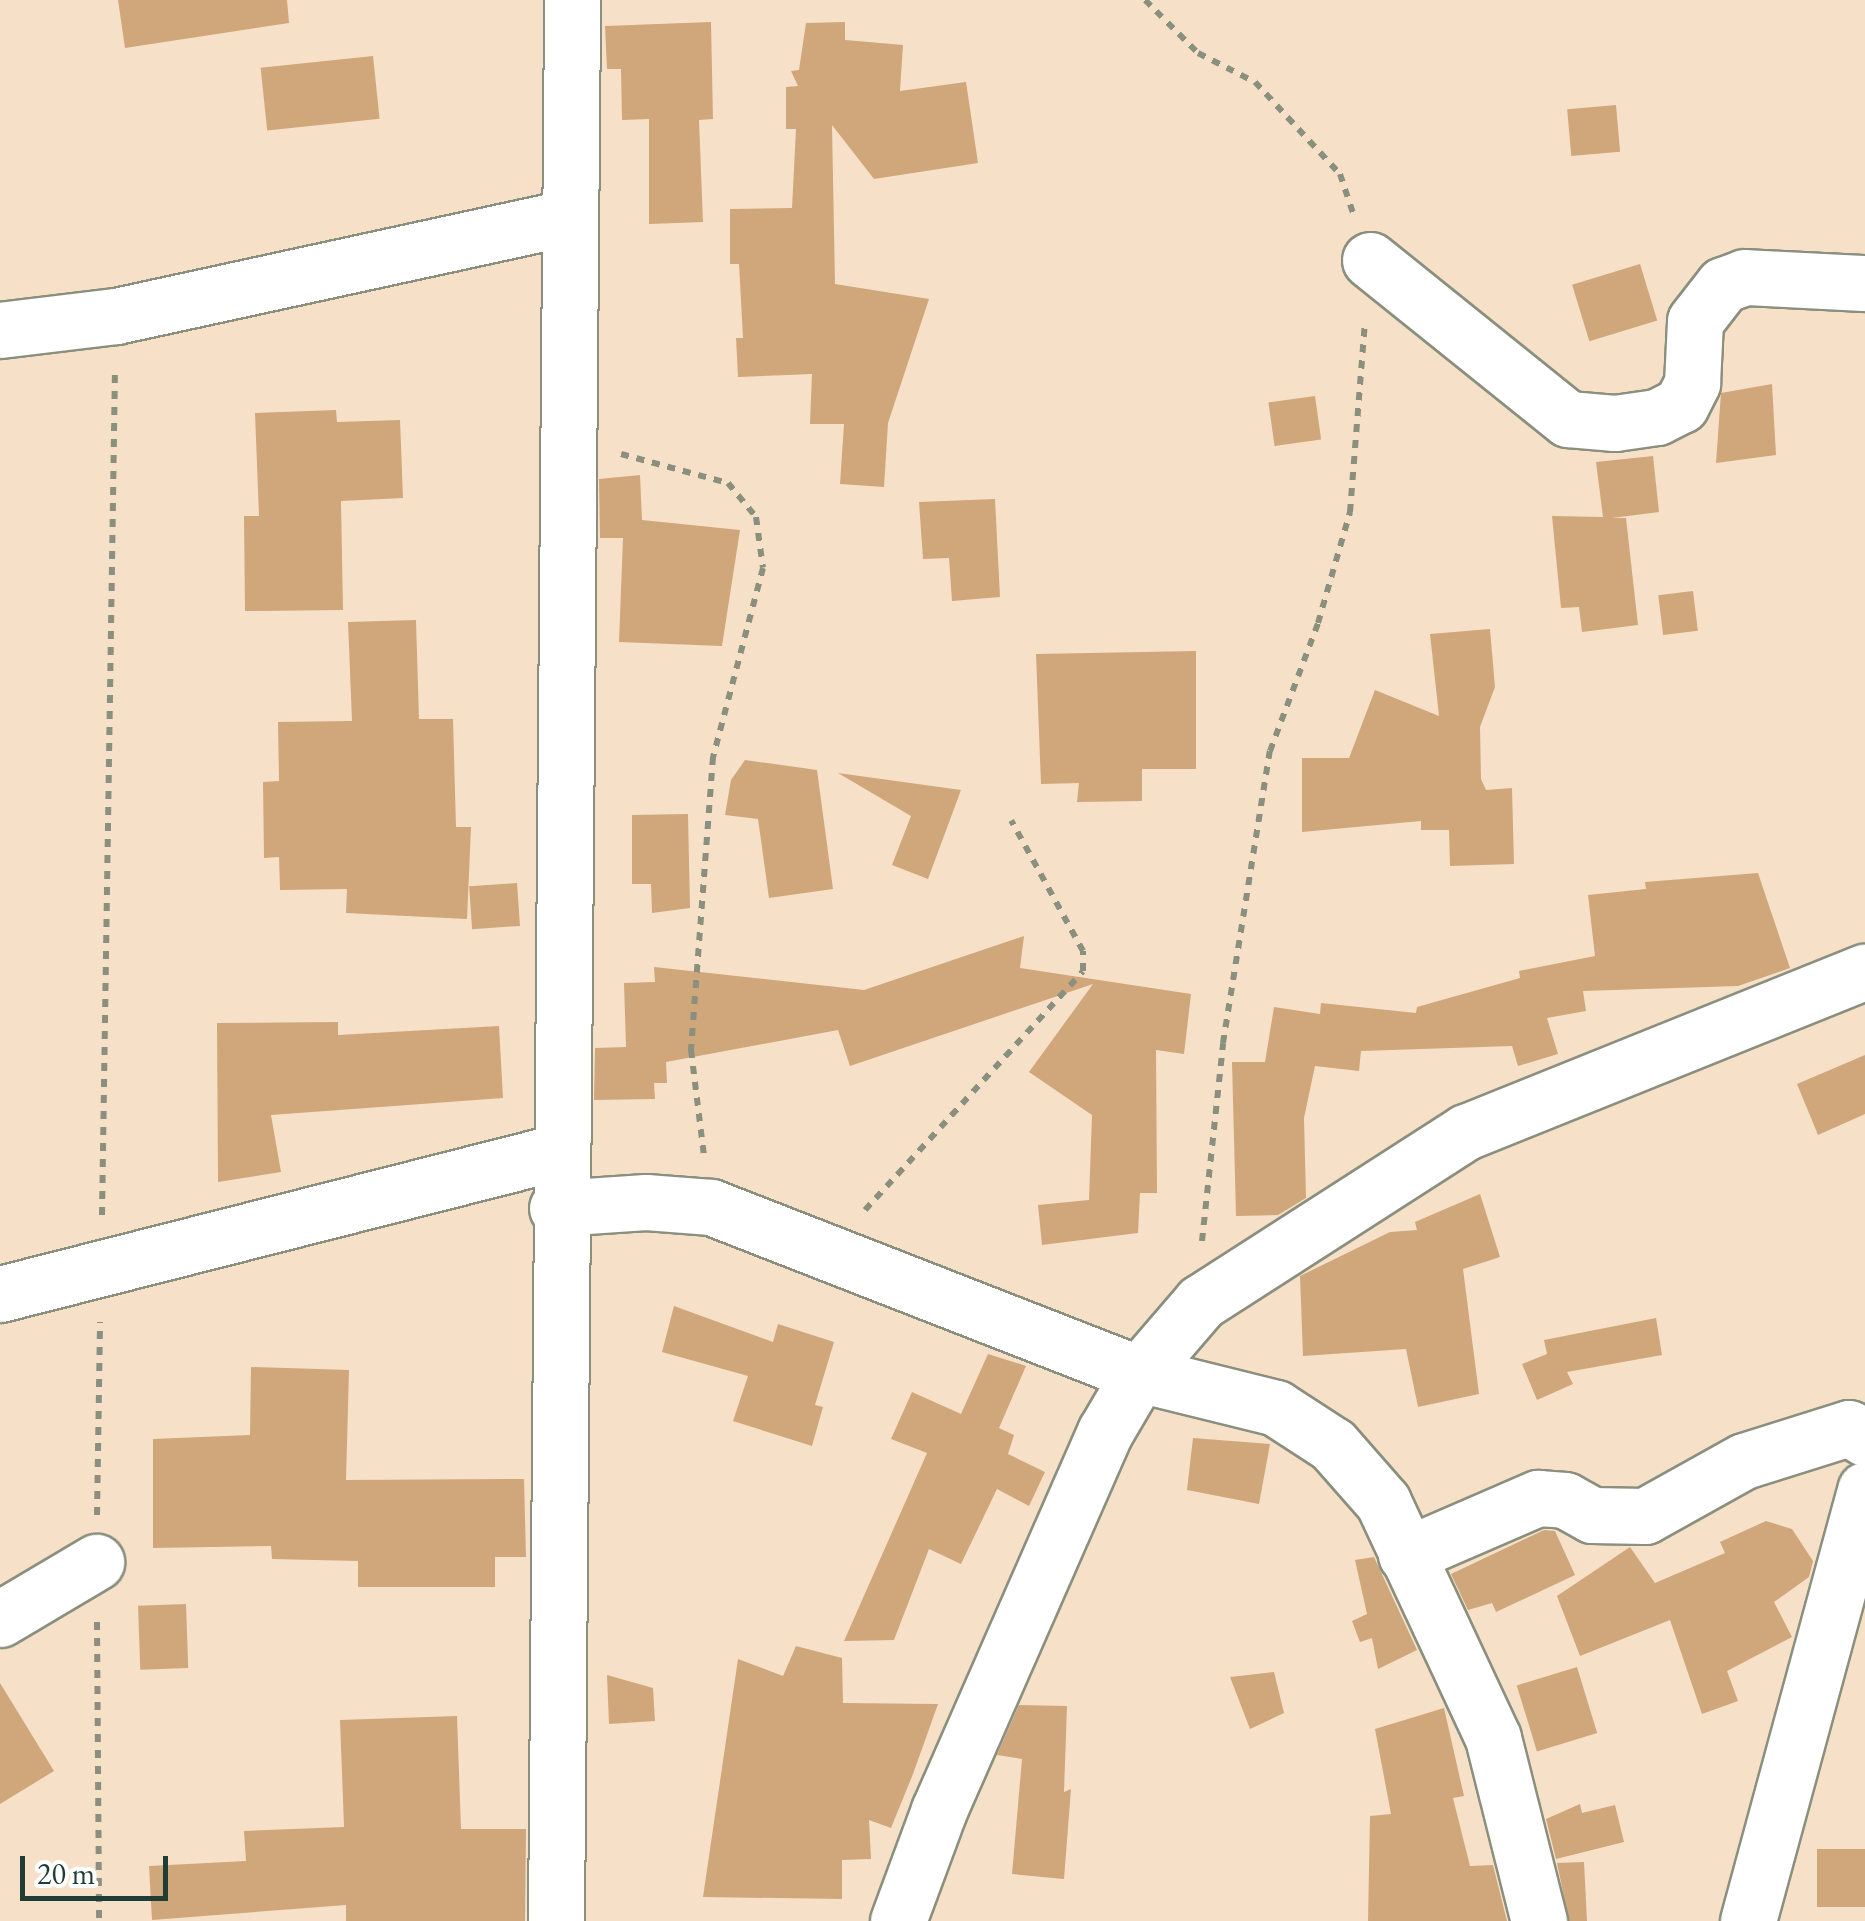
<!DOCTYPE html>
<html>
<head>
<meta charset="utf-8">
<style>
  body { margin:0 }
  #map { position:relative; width:1865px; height:1921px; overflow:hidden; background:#f6e1c8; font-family:"EB Garamond",serif }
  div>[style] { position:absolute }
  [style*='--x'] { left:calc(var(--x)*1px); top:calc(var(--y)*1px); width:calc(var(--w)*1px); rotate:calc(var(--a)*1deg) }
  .building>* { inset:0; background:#d0a67b; transform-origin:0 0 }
  .path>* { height:6px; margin-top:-3px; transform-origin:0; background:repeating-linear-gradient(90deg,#8a8f7e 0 8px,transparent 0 16px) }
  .roads { filter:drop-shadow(2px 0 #8a8f7e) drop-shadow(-2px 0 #8a8f7e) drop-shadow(0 2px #8a8f7e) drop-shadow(0 -2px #8a8f7e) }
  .minor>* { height:55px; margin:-27.5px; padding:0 27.5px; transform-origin:27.5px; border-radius:27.5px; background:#fff }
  span { translate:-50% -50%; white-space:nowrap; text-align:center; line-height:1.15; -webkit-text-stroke:10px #fff; paint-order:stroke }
  .scale { position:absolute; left:20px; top:1856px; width:148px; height:45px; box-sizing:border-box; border:5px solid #1f3d34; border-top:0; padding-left:12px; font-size:30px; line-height:35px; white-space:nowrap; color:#1f3d34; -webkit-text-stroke:8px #fff; paint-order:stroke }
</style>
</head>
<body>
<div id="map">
  <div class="building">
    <i style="clip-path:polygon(118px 0,287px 0,289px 23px,125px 48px)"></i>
    <i style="clip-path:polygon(711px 22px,713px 119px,699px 120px,703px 222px,649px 224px,649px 119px,622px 120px,621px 69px,607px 69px,605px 26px)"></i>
    <i style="clip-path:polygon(845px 22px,845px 40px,903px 45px,900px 91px,966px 82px,978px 163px,874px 179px,832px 125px,835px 284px,929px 299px,888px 423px,884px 487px,840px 484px,844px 424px,810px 424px,812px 374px,738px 377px,736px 338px,743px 338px,739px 264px,730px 264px,730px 209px,792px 208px,796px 129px,786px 129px,786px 87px,798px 86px,791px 71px,799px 70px,806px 23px)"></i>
    <i style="left:373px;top:56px;width:63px;height:113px;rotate:84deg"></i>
    <i style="left:1616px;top:105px;width:47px;height:49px;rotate:85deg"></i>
    <i style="left:1640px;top:264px;width:59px;height:71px;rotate:73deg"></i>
    <i style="clip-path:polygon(1772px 384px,1776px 455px,1716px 463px,1721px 393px)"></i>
    <i style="left:1315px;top:396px;width:44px;height:47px;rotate:82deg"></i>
    <i style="clip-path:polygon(336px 410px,337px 422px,400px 420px,403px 498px,341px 501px,343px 610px,245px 611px,244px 516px,259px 516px,255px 413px)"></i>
    <i style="clip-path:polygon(1653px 456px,1659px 512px,1612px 518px,1626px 518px,1638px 625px,1582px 632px,1579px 607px,1561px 608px,1552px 516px,1603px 517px,1596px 462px)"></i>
    <i style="clip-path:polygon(640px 475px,642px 520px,740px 530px,722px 646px,619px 642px,623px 538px,600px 538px,599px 479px)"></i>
    <i style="clip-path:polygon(995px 499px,1000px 597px,952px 601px,949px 558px,923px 559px,919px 502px)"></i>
    <i style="left:1693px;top:591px;width:40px;height:35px;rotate:83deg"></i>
    <i style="clip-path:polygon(416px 620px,419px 719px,453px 719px,456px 827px,471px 827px,467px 919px,346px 913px,347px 889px,280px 890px,279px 857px,264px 858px,263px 782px,279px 781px,278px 722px,352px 721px,348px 622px)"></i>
    <i style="clip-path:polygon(1490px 629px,1495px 687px,1480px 727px,1481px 779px,1486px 790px,1512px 788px,1514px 864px,1450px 866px,1449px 830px,1421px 830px,1421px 821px,1302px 832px,1302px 758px,1349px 758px,1375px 690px,1439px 716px,1430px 634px)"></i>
    <i style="clip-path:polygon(1196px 651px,1196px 769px,1142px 769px,1142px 801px,1077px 802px,1079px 783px,1041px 784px,1036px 654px)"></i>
    <i style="clip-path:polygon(745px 760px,817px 770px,833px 889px,769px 898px,758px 819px,725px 815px,731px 780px)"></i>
    <i style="clip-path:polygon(838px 773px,961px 790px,928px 879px,892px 865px,911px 816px)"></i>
    <i style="clip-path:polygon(688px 814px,690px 908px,652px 913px,651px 884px,632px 884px,632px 815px)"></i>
    <i style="clip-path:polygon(1758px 873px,1790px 968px,1738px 986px,1583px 991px,1586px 1011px,1547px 1018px,1558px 1054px,1518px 1066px,1512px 1046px,1361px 1051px,1359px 1071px,1315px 1066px,1304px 1118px,1306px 1198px,1278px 1215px,1236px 1216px,1232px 1062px,1265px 1062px,1274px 1007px,1320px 1014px,1321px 1003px,1416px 1013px,1417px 1007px,1520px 978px,1519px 971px,1595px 956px,1588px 895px,1646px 889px,1645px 882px)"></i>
    <i style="left:517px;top:883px;width:43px;height:48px;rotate:86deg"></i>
    <i style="clip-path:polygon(1024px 936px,1020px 968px,1191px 994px,1184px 1054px,1156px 1050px,1157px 1193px,1140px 1193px,1138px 1233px,1042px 1245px,1038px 1205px,1089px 1200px,1092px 1115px,1029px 1072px,1093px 984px,850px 1066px,838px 1030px,666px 1062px,667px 1083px,654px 1083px,655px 1099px,594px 1100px,595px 1048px,626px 1047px,624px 983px,655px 982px,654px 967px,864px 990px)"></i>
    <i style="clip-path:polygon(338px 1022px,338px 1035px,499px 1026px,503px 1098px,271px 1115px,281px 1172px,218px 1182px,217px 1023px)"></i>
    <i style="clip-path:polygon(1865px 1055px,1865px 1114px,1818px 1135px,1797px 1084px)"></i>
    <i style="clip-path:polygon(1480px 1194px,1500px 1257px,1463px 1269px,1479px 1394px,1418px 1407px,1406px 1349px,1303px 1356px,1300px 1276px,1390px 1232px,1417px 1230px,1415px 1222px)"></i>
    <i style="clip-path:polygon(674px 1306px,773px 1342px,778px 1324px,834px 1342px,815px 1405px,823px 1407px,812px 1446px,733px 1421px,748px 1376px,662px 1352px)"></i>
    <i style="clip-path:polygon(1656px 1318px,1662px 1355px,1567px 1372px,1573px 1384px,1537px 1400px,1522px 1364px,1547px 1354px,1544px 1340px)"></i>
    <i style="clip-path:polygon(988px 1354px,1026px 1366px,999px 1428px,1014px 1435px,1008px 1454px,1045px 1472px,1029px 1506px,997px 1489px,961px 1564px,929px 1549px,894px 1640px,844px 1641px,927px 1453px,891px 1439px,912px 1392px,961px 1414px)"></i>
    <i style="clip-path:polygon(251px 1367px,349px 1370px,346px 1480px,524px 1479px,526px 1557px,495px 1557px,495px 1587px,358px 1587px,358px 1561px,272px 1559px,271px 1546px,153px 1548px,153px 1439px,250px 1435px)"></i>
    <i style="clip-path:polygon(1193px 1438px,1270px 1444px,1259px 1504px,1187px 1490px)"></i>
    <i style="clip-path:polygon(1766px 1521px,1792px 1529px,1813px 1561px,1809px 1577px,1774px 1602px,1792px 1637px,1727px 1671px,1738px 1701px,1702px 1714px,1670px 1620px,1580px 1656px,1557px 1596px,1630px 1547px,1655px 1583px,1725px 1553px,1720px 1542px)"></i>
    <i style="clip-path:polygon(1544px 1530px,1555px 1531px,1575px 1575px,1496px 1612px,1492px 1603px,1468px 1610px,1451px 1574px)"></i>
    <i style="clip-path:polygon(1374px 1557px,1417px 1650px,1378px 1669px,1372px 1638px,1360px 1642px,1352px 1621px,1367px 1614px,1355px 1560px)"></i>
    <i style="left:186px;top:1604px;width:64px;height:48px;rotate:88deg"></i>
    <i style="clip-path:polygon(796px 1646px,842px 1658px,843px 1703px,938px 1704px,913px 1774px,891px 1828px,869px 1820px,871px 1859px,842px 1860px,842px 1899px,703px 1897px,738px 1659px,783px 1676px)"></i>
    <i style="left:1577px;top:1667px;width:69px;height:63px;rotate:73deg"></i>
    <i style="clip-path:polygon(1274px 1672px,1284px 1713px,1250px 1729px,1230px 1677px)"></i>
    <i style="clip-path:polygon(607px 1675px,653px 1688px,655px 1721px,609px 1724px)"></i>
    <i style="clip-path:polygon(0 1683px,54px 1771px,0 1804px)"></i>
    <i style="clip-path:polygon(1019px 1705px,1067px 1706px,1064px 1792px,1071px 1789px,1064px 1879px,1012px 1874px,1022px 1759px,997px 1755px)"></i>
    <i style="clip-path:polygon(1444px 1708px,1464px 1796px,1453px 1798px,1470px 1866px,1493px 1865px,1507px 1921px,1368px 1921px,1370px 1816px,1391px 1814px,1375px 1729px)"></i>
    <i style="clip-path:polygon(457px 1716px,461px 1829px,526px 1829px,525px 1921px,346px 1921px,346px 1905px,152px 1920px,149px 1866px,246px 1861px,244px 1831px,344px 1827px,340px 1720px)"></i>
    <i style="clip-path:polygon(1580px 1804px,1582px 1813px,1615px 1805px,1624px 1842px,1556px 1859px,1546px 1819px)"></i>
    <i style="left:1865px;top:1849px;width:58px;height:48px;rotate:90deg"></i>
    <i style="clip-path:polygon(1584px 1862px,1587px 1921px,1569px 1921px,1557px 1863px)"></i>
  </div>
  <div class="path">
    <i style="--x:1145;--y:0;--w:75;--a:45"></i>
    <i style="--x:1198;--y:53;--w:64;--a:27"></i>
    <i style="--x:1255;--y:82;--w:125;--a:47.3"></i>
    <i style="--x:1340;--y:174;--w:41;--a:71.6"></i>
    <i style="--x:621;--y:454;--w:111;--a:15.2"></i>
    <i style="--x:728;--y:483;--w:44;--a:50.5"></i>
    <i style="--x:756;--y:517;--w:51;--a:82.2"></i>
    <i style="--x:763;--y:568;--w:196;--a:104.8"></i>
    <i style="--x:713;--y:757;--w:294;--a:94.3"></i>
    <i style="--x:691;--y:1050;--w:107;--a:83"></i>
    <i style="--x:865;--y:1210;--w:323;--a:-47.6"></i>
    <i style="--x:1083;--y:971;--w:20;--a:-90"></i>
    <i style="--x:1083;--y:951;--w:149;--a:-118.8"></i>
    <i style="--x:102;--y:1215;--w:848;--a:-89.12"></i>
    <i style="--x:1202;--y:1241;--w:199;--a:-83.9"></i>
    <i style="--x:1223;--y:1043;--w:296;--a:-80.9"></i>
    <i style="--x:1270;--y:751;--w:137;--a:-69.4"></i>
    <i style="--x:1318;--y:623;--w:116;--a:-73.9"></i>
    <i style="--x:1350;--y:512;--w:190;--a:-85.5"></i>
    <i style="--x:97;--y:1515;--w:193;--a:-89.1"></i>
    <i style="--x:97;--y:1622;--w:299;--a:89.6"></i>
  </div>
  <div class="roads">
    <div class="minor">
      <i style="--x:1370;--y:260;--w:254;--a:38.8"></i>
      <i style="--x:1568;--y:419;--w:47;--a:4.9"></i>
      <i style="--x:1615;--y:423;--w:42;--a:-8.1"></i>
      <i style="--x:1657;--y:417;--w:27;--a:-27"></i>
      <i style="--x:1681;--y:405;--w:25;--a:-63"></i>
      <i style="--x:1692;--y:383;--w:62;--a:-87.2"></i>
      <i style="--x:1695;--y:321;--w:46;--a:-52.1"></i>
      <i style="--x:1723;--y:285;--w:23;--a:-20"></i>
      <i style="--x:1745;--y:277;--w:120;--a:2.9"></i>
      <i style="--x:0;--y:330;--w:117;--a:-6.9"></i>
      <i style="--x:116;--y:316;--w:464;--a:-12.3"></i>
      <i style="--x:557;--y:1208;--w:89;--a:-3.9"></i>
      <i style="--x:646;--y:1202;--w:65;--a:4.4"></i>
      <i style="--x:711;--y:1207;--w:459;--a:21.3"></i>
      <i style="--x:1139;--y:1374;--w:141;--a:13.9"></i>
      <i style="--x:1276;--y:1408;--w:68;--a:33"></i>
      <i style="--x:1333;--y:1445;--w:76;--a:48.7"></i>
      <i style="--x:1383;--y:1502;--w:260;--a:65"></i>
      <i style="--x:1493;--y:1738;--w:189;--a:75.9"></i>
      <i style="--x:0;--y:1294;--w:576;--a:-14.28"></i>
      <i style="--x:1406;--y:1555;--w:144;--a:-23.4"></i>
      <i style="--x:1538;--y:1498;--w:27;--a:4"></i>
      <i style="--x:1565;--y:1500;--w:31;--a:29"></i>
      <i style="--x:1592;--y:1515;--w:53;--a:1.1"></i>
      <i style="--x:1645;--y:1516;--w:113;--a:-29.1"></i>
      <i style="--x:1744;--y:1461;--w:110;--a:-17.4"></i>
      <i style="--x:1849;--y:1428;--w:19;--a:32"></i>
      <i style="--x:0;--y:1619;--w:112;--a:-30.7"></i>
      <i style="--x:556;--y:1921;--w:1921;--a:-89.52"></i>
      <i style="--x:898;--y:1921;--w:118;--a:-69.7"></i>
      <i style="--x:939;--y:1810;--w:413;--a:-66.3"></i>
      <i style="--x:1105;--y:1432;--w:67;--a:-59.6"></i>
      <i style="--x:1139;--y:1374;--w:95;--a:-49.3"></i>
      <i style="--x:1201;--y:1302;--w:315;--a:-32.7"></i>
      <i style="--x:1466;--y:1132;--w:430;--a:-21.9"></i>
      <i style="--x:1748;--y:1921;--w:447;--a:-74.8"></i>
    </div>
  </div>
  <div class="scale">20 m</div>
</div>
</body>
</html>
